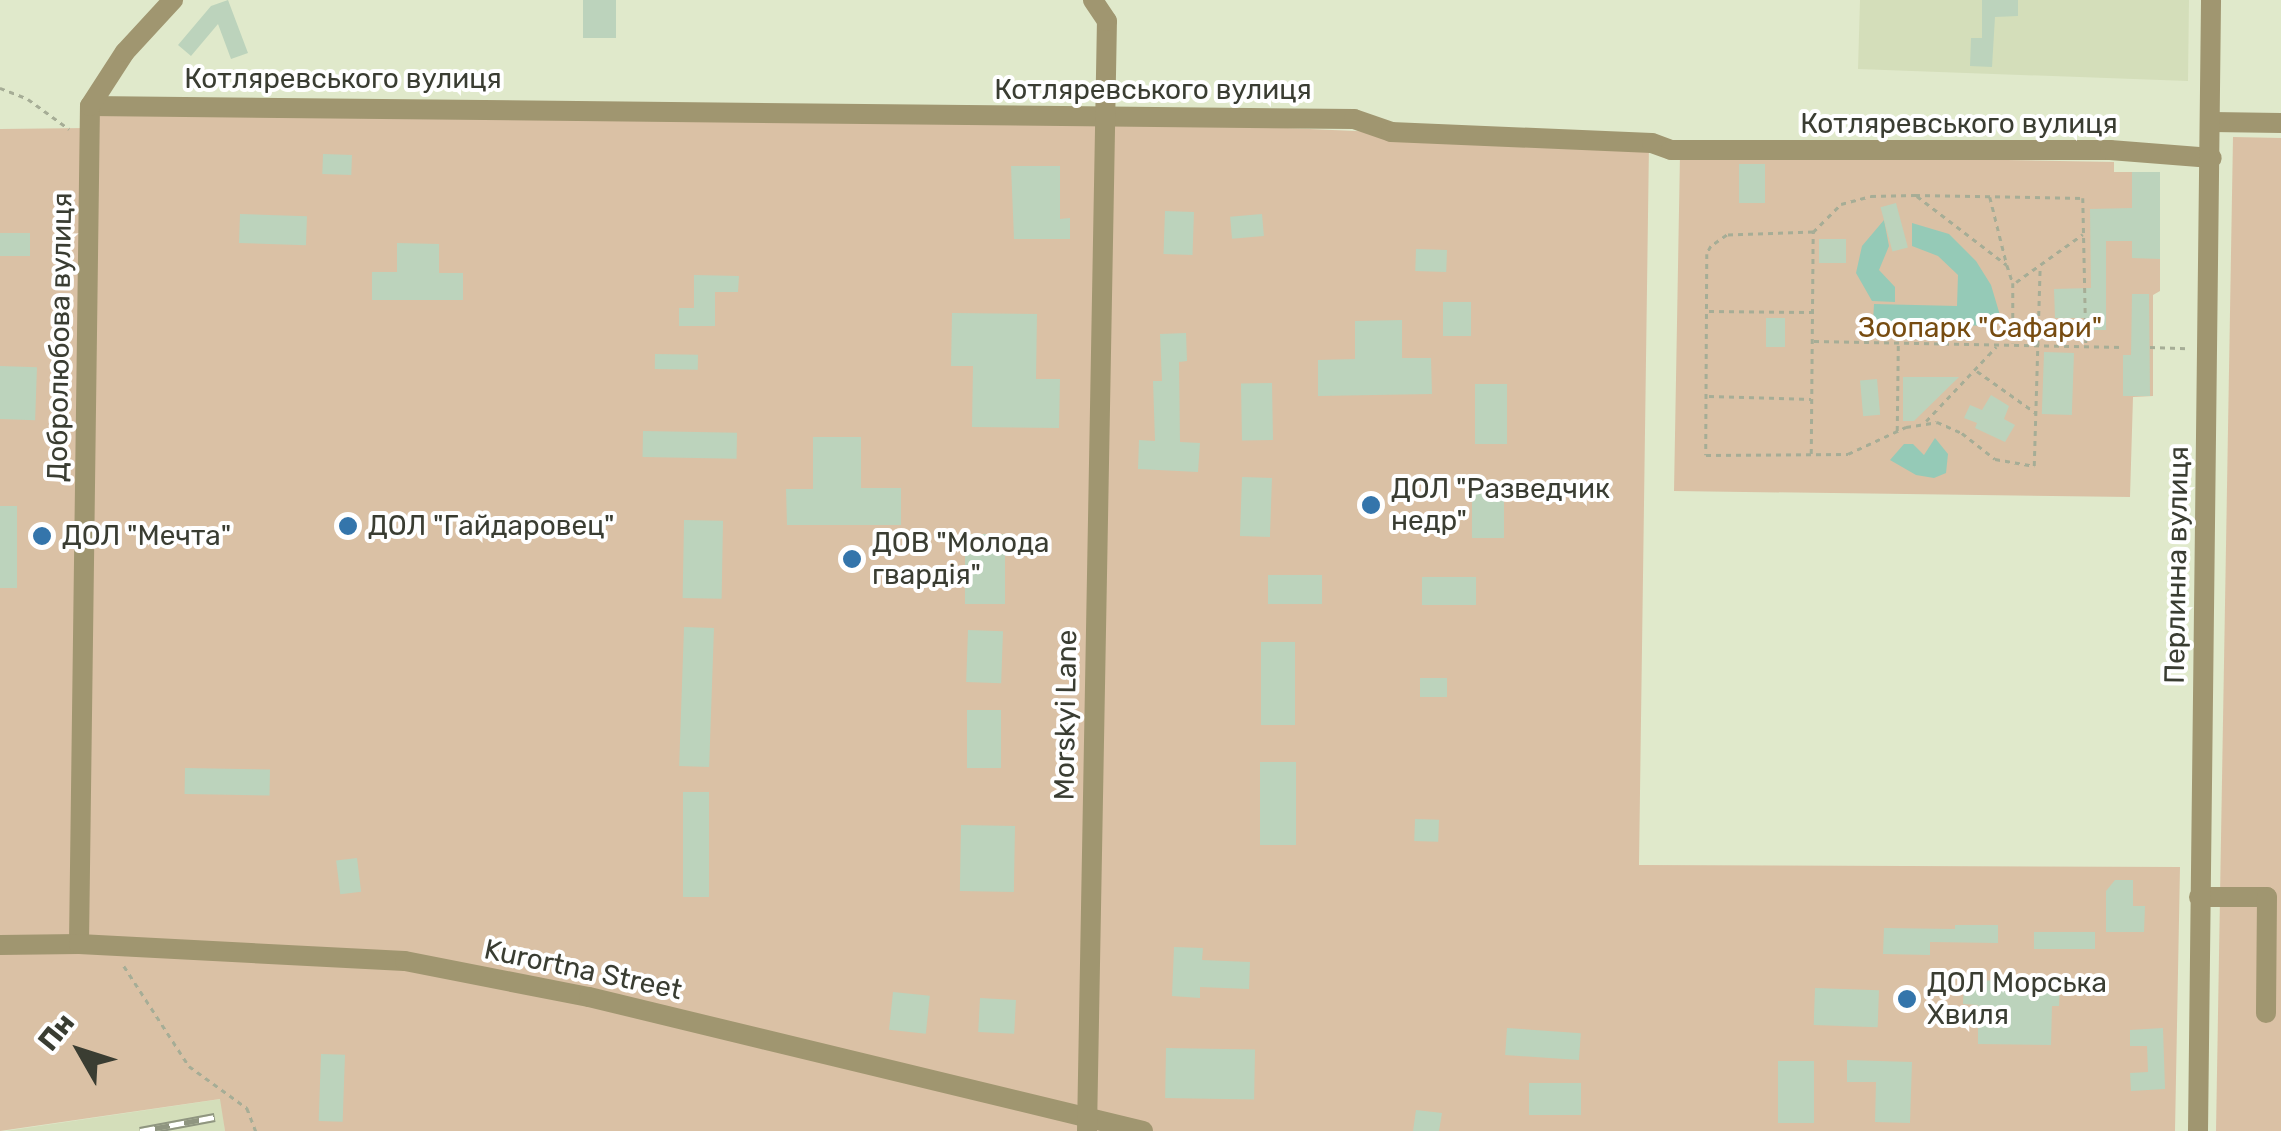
<!DOCTYPE html>
<html>
<head>
<meta charset="utf-8">
<style>
  body { margin:0 }
  #map { position:relative; width:2281px; height:1131px; overflow:hidden; background:#e0e9cb; font-family:Rubik,sans-serif }
  div>[style] { position:absolute }
  [style*='--x'] { left:calc(var(--x)*1px); top:calc(var(--y)*1px); width:calc(var(--w)*1px); rotate:calc(var(--a)*1deg) }
  .built>* { inset:0; background:#d4deba }
  .green>* { inset:0; background:#dac1a5 }
  .water>* { inset:0; background:#95cab7 }
  .building>* { inset:0; background:#bcd3bc; transform-origin:0 0 }
  .path>* { height:2.5px; margin-top:-1.25px; transform-origin:0; background:repeating-linear-gradient(90deg,#a6ad96 0 5px,transparent 0 10px) }
  .minor>* { height:20px; margin:-10px; padding:0 10px; transform-origin:10px; border-radius:10px; background:#a09670 }
  .rail>* { height:9px; margin-top:-4.5px; transform-origin:0; background:repeating-linear-gradient(90deg,#fff 0 15px,#8f9580 0 30px); box-sizing:border-box; border-block:2px solid #8f9580 }
  .dots>* { width:28px; height:28px; translate:-50% -50%; box-sizing:border-box; border:5px solid #fff; border-radius:50% }
  span { translate:-50% -50%; white-space:nowrap; text-align:center; line-height:1.15; -webkit-text-stroke:8px #fff; paint-order:stroke }
  .street-label { font-size:28px; color:#3a3d32 }
  .park-label { font-size:28px; color:#774c11 }
  .poi-label { font-size:28px; color:#3a3d32 }
  .left { translate:0 -50%; text-align:left }
  .north { position:absolute; left:30px; top:1001px; width:100px; height:100px; -webkit-text-stroke:8px #fff; paint-order:stroke; rotate:309deg; font-size:28px; font-weight:700; line-height:40px; text-align:center; color:#3a3d32 }
  .north::after { content:''; display:block; margin:auto; width:35px; height:45px; background:#3a3d32; clip-path:polygon(50% 0,100% 100%,50% 72%,0 100%) }
</style>
</head>
<body>
<div id="map">
  <div class="built">
    <i style="clip-path:polygon(1860px 0,2189px 0,2188px 81px,1858px 69px)"></i>
    <i style="clip-path:polygon(221px 1099px,225px 1131px,5px 1131px)"></i>
  </div>
  <div class="green">
    <i style="clip-path:polygon(91px 106px,1106px 120px,1649px 144px,1639px 865px,2180px 867px,2175px 1131px,225px 1131px,220px 1099px,0 1131px,0 129px,88px 128px)"></i>
    <i style="clip-path:polygon(2233px 137px,2281px 138px,2281px 1131px,2216px 1131px)"></i>
    <i style="clip-path:polygon(1680px 154px,2114px 162px,2114px 172px,2160px 172px,2160px 291px,2153px 295px,2153px 396px,2133px 397px,2130px 497px,1674px 491px)"></i>
  </div>
  <div class="water">
    <i style="clip-path:polygon(1884px 220px,1889px 246px,1879px 270px,1895px 287px,1895px 302px,1872px 301px,1856px 273px,1862px 246px)"></i>
    <i style="clip-path:polygon(1912px 223px,1949px 234px,1976px 261px,1991px 285px,2002px 322px,1989px 326px,1873px 322px,1874px 304px,1957px 306px,1958px 275px,1938px 256px,1912px 246px)"></i>
    <i style="clip-path:polygon(1935px 438px,1948px 454px,1946px 473px,1934px 478px,1916px 475px,1890px 460px,1904px 444px,1913px 444px,1924px 455px)"></i>
  </div>
  <div class="building">
    <i style="clip-path:polygon(228px 0,248px 53px,231px 59px,218px 24px,191px 56px,178px 45px,211px 6px)"></i>
    <i style="left:583px;top:0;width:33px;height:38px"></i>
    <i style="clip-path:polygon(1982px 0,2018px 0,2018px 16px,1995px 17px,1992px 67px,1970px 66px,1971px 38px,1982px 38px)"></i>
    <i style="left:323px;top:154px;width:29px;height:20px;rotate:2deg"></i>
    <i style="left:1739px;top:164px;width:26px;height:39px"></i>
    <i style="clip-path:polygon(1011px 166px,1060px 166px,1060px 219px,1070px 218px,1070px 239px,1014px 239px)"></i>
    <i style="clip-path:polygon(2132px 172px,2160px 172px,2160px 259px,2132px 258px,2132px 241px,2106px 241px,2106px 330px,2091px 330px,2091px 318px,2055px 318px,2054px 289px,2091px 288px,2090px 209px,2132px 208px)"></i>
    <i style="left:1896px;top:203px;width:46px;height:16px;rotate:75deg"></i>
    <i style="left:1165px;top:211px;width:29px;height:43px;rotate:2deg"></i>
    <i style="left:240px;top:214px;width:67px;height:29px;rotate:2deg"></i>
    <i style="left:1262px;top:214px;width:22px;height:32px;rotate:85deg"></i>
    <i style="left:0;top:233px;width:30px;height:23px"></i>
    <i style="left:1819px;top:239px;width:27px;height:24px"></i>
    <i style="clip-path:polygon(397px 243px,439px 244px,439px 273px,463px 273px,463px 300px,372px 300px,372px 272px,397px 272px)"></i>
    <i style="left:1416px;top:249px;width:31px;height:22px;rotate:2deg"></i>
    <i style="clip-path:polygon(694px 275px,739px 276px,738px 292px,715px 292px,715px 326px,679px 326px,679px 308px,694px 308px)"></i>
    <i style="clip-path:polygon(2132px 294px,2149px 294px,2150px 396px,2123px 396px,2123px 355px,2131px 355px)"></i>
    <i style="left:1443px;top:302px;width:28px;height:34px"></i>
    <i style="clip-path:polygon(952px 313px,1037px 314px,1036px 379px,1060px 379px,1059px 428px,972px 427px,973px 366px,951px 366px)"></i>
    <i style="left:1766px;top:318px;width:19px;height:29px"></i>
    <i style="clip-path:polygon(1402px 320px,1402px 358px,1431px 358px,1432px 394px,1318px 396px,1318px 360px,1355px 359px,1355px 321px)"></i>
    <i style="clip-path:polygon(1186px 333px,1187px 361px,1179px 362px,1180px 442px,1200px 443px,1198px 472px,1138px 469px,1139px 440px,1155px 441px,1153px 381px,1162px 381px,1160px 334px)"></i>
    <i style="left:2044px;top:352px;width:30px;height:62px;rotate:2deg"></i>
    <i style="left:655px;top:354px;width:43px;height:15px;rotate:1deg"></i>
    <i style="left:0;top:366px;width:37px;height:53px;rotate:2deg"></i>
    <i style="clip-path:polygon(1903px 377px,1959px 377px,1914px 421px,1903px 421px)"></i>
    <i style="left:1877px;top:379px;width:36px;height:17px;rotate:85deg"></i>
    <i style="left:1272px;top:383px;width:57px;height:31px;rotate:89deg"></i>
    <i style="left:1475px;top:384px;width:32px;height:60px"></i>
    <i style="clip-path:polygon(1991px 395px,2009px 406px,2004px 419px,2015px 425px,2005px 442px,1975px 428px,1977px 423px,1964px 418px,1970px 405px,1982px 410px)"></i>
    <i style="left:643px;top:431px;width:94px;height:26px;rotate:1deg"></i>
    <i style="clip-path:polygon(813px 437px,861px 437px,861px 488px,901px 488px,901px 525px,787px 525px,786px 489px,813px 489px)"></i>
    <i style="left:1242px;top:477px;width:30px;height:59px;rotate:2deg"></i>
    <i style="left:1472px;top:481px;width:32px;height:57px"></i>
    <i style="left:0;top:506px;width:17px;height:82px"></i>
    <i style="left:684px;top:520px;width:39px;height:78px;rotate:1deg"></i>
    <i style="left:965px;top:534px;width:40px;height:70px"></i>
    <i style="left:1268px;top:575px;width:54px;height:29px"></i>
    <i style="left:1476px;top:577px;width:28px;height:54px;rotate:90deg"></i>
    <i style="left:684px;top:627px;width:30px;height:139px;rotate:2deg"></i>
    <i style="left:968px;top:630px;width:35px;height:52px;rotate:2deg"></i>
    <i style="left:1261px;top:642px;width:34px;height:83px"></i>
    <i style="left:1420px;top:678px;width:27px;height:19px"></i>
    <i style="left:967px;top:710px;width:34px;height:58px"></i>
    <i style="left:1260px;top:762px;width:36px;height:83px"></i>
    <i style="left:185px;top:768px;width:85px;height:26px;rotate:1deg"></i>
    <i style="left:683px;top:792px;width:26px;height:105px"></i>
    <i style="left:1415px;top:819px;width:24px;height:22px;rotate:2deg"></i>
    <i style="left:961px;top:825px;width:54px;height:66px;rotate:1deg"></i>
    <i style="left:357px;top:858px;width:34px;height:21px;rotate:83deg"></i>
    <i style="clip-path:polygon(2115px 880px,2133px 880px,2133px 906px,2145px 906px,2144px 932px,2106px 932px,2106px 891px)"></i>
    <i style="clip-path:polygon(1955px 925px,1998px 925px,1998px 943px,1930px 942px,1930px 955px,1883px 954px,1884px 928px,1955px 929px)"></i>
    <i style="left:2095px;top:932px;width:17px;height:61px;rotate:90deg"></i>
    <i style="clip-path:polygon(1174px 947px,1203px 948px,1202px 960px,1250px 962px,1249px 989px,1200px 987px,1200px 998px,1172px 996px)"></i>
    <i style="clip-path:polygon(1964px 980px,2060px 982px,2059px 1006px,2052px 1006px,2051px 1045px,1978px 1044px,1978px 1005px,1963px 1004px)"></i>
    <i style="left:1815px;top:988px;width:64px;height:37px;rotate:2deg"></i>
    <i style="left:893px;top:992px;width:37px;height:38px;rotate:6deg"></i>
    <i style="left:980px;top:998px;width:36px;height:34px;rotate:3deg"></i>
    <i style="left:1507px;top:1028px;width:74px;height:27px;rotate:4deg"></i>
    <i style="clip-path:polygon(2163px 1028px,2165px 1089px,2131px 1091px,2130px 1073px,2148px 1072px,2147px 1046px,2130px 1046px,2130px 1030px)"></i>
    <i style="left:1166px;top:1048px;width:89px;height:50px;rotate:1deg"></i>
    <i style="left:321px;top:1054px;width:24px;height:67px;rotate:2deg"></i>
    <i style="clip-path:polygon(1847px 1060px,1912px 1062px,1910px 1123px,1875px 1122px,1876px 1082px,1847px 1082px)"></i>
    <i style="left:1778px;top:1061px;width:36px;height:62px"></i>
    <i style="left:1529px;top:1083px;width:52px;height:32px"></i>
    <i style="clip-path:polygon(1416px 1110px,1442px 1113px,1439px 1131px,1413px 1131px)"></i>
  </div>
  <div class="path">
    <i style="--x:0;--y:88;--w:30;--a:21"></i>
    <i style="--x:28;--y:99;--w:51;--a:36.2"></i>
    <i style="--x:1917;--y:196;--w:113;--a:37.5"></i>
    <i style="--x:2007;--y:265;--w:19;--a:72"></i>
    <i style="--x:2013;--y:283;--w:60;--a:90"></i>
    <i style="--x:1990;--y:197;--w:70;--a:76"></i>
    <i style="--x:1813;--y:232;--w:86;--a:178"></i>
    <i style="--x:1727;--y:235;--w:19;--a:145"></i>
    <i style="--x:1711;--y:246;--w:9;--a:117"></i>
    <i style="--x:1707;--y:254;--w:201;--a:90.3"></i>
    <i style="--x:1706;--y:455;--w:142;--a:-0.4"></i>
    <i style="--x:1848;--y:454;--w:64;--a:-25"></i>
    <i style="--x:1906;--y:427;--w:31;--a:-9"></i>
    <i style="--x:1937;--y:422;--w:27;--a:24"></i>
    <i style="--x:1962;--y:433;--w:42;--a:38.2"></i>
    <i style="--x:1995;--y:459;--w:40;--a:10"></i>
    <i style="--x:2034;--y:466;--w:200;--a:-88.3"></i>
    <i style="--x:2016;--y:282;--w:82;--a:-35.6"></i>
    <i style="--x:1709;--y:311;--w:102;--a:0.6"></i>
    <i style="--x:1814;--y:341;--w:309;--a:1.1"></i>
    <i style="--x:2150;--y:347;--w:37;--a:2"></i>
    <i style="--x:1977;--y:371;--w:72;--a:35.4"></i>
    <i style="--x:1709;--y:396;--w:102;--a:1.7"></i>
    <i style="--x:1926;--y:421;--w:102;--a:-46.6"></i>
    <i style="--x:1897;--y:431;--w:86;--a:-89.3"></i>
    <i style="--x:1811;--y:454;--w:222;--a:-89.5"></i>
    <i style="--x:1813;--y:232;--w:40;--a:-45"></i>
    <i style="--x:1841;--y:204;--w:31;--a:-15"></i>
    <i style="--x:1871;--y:196;--w:44;--a:-1.3"></i>
    <i style="--x:1915;--y:195;--w:168;--a:1"></i>
    <i style="--x:2083;--y:198;--w:148;--a:88.8"></i>
    <i style="--x:124;--y:966;--w:119;--a:57"></i>
    <i style="--x:189;--y:1066;--w:72;--a:35.9"></i>
    <i style="--x:247;--y:1108;--w:25;--a:69"></i>
  </div>
  <div class="minor">
    <i style="--x:90;--y:106;--w:1264;--a:0.59"></i>
    <i style="--x:1354;--y:119;--w:39;--a:19"></i>
    <i style="--x:1391;--y:132;--w:261;--a:2.4"></i>
    <i style="--x:1652;--y:143;--w:20;--a:20"></i>
    <i style="--x:1671;--y:150;--w:439;--a:0"></i>
    <i style="--x:2110;--y:150;--w:102;--a:4.5"></i>
    <i style="--x:2212;--y:122;--w:69;--a:0.8"></i>
    <i style="--x:2199;--y:897;--w:68;--a:0"></i>
    <i style="--x:2267;--y:897;--w:116;--a:90.5"></i>
    <i style="--x:79;--y:944;--w:838;--a:-89.25"></i>
    <i style="--x:90;--y:106;--w:64;--a:-57.1"></i>
    <i style="--x:125;--y:52;--w:71;--a:-47.3"></i>
    <i style="--x:0;--y:945;--w:79;--a:-0.7"></i>
    <i style="--x:79;--y:944;--w:326;--a:3"></i>
    <i style="--x:405;--y:961;--w:187;--a:11.1"></i>
    <i style="--x:589;--y:997;--w:570;--a:13.6"></i>
    <i style="--x:1087;--y:1131;--w:1110;--a:-88.97"></i>
    <i style="--x:1107;--y:21;--w:25;--a:-124"></i>
    <i style="--x:2198;--y:1131;--w:1131;--a:-89.34"></i>
  </div>
  <div class="rail">
    <i style="--x:140;--y:1131;--w:76;--a:-10.6"></i>
  </div>
  <div class="dots">
    <i style="left:1371px;top:505px;background:#3475ab"></i>
    <i style="left:348px;top:526px;background:#3475ab"></i>
    <i style="left:42px;top:536px;background:#3475ab"></i>
    <i style="left:852px;top:559px;background:#3475ab"></i>
    <i style="left:1907px;top:999px;background:#3475ab"></i>
  </div>
  <div class="street-label">
    <span style="left:343px;top:79px">Котляревського вулиця</span>
    <span style="left:1153px;top:90px">Котляревського вулиця</span>
    <span style="left:1959px;top:124px">Котляревського вулиця</span>
    <span style="left:60px;top:337px;rotate:-89deg">Добролюбова вулиця</span>
    <span style="left:2177px;top:565px;rotate:-89deg">Перлинна вулиця</span>
    <span style="left:1066px;top:715px;rotate:-89deg">Morskyi Lane</span>
    <span style="left:583px;top:970px;rotate:12deg">Kurortna Street</span>
  </div>
  <div class="park-label">
    <span style="left:1980px;top:328px">Зоопарк "Сафари"</span>
  </div>
  <div class="poi-label">
    <span class="left" style="left:1391px;top:505px">ДОЛ "Разведчик<br>недр"</span>
    <span class="left" style="left:368px;top:526px">ДОЛ "Гайдаровец"</span>
    <span class="left" style="left:62px;top:536px">ДОЛ "Мечта"</span>
    <span class="left" style="left:872px;top:559px">ДОВ "Молода<br>гвардія"</span>
    <span class="left" style="left:1927px;top:999px">ДОЛ Морська<br>Хвиля</span>
  </div>
  <div class="north">Пн</div>
</div>
</body>
</html>
